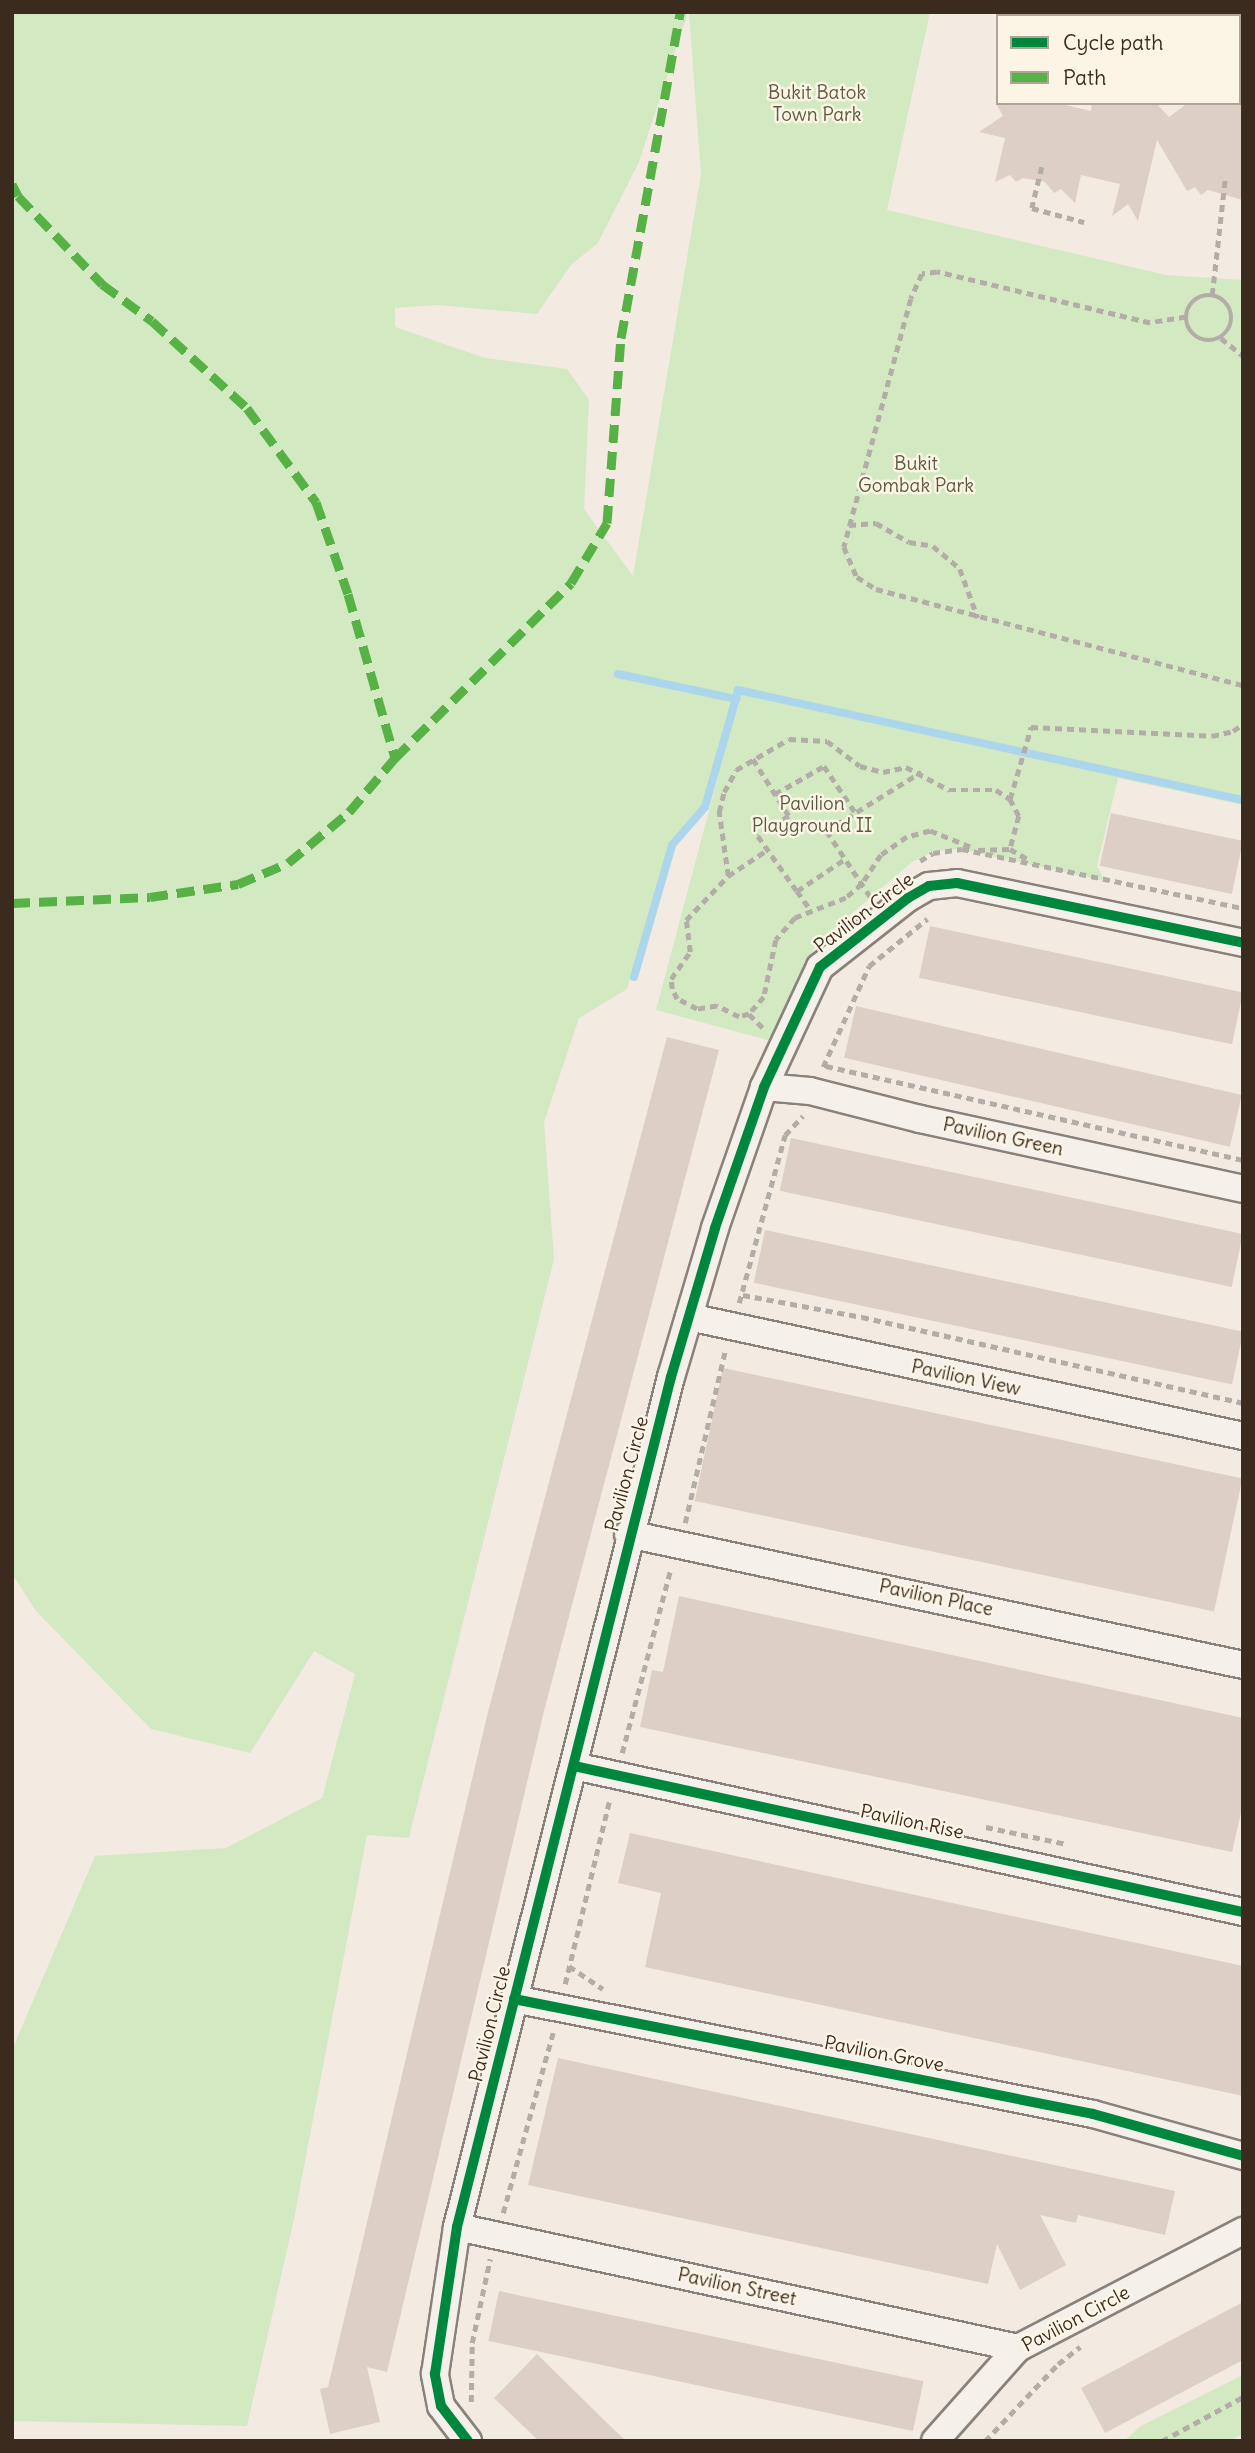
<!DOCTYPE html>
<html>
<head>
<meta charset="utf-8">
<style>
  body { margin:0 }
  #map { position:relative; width:1255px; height:2453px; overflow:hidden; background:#f3eae1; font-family:Delius,sans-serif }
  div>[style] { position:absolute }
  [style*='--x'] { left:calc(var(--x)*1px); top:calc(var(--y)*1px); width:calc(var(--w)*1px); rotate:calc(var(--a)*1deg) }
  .green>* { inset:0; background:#d3e9c2 }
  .stream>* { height:8px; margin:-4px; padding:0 4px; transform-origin:4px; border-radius:4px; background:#acd6eb }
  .building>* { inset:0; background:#decfc6; transform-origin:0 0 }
  .path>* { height:4.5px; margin-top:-2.25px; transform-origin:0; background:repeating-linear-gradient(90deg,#b2aea7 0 7px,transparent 0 12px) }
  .path>.ring { margin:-2.25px; padding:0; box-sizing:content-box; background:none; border:4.5px solid #b2aea7; border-radius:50% }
  .roads { filter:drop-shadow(2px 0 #89827b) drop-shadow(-2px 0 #89827b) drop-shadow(0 2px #89827b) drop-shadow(0 -2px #89827b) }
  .street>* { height:26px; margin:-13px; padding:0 13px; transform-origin:13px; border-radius:13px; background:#f5f1ea }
  .quiet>* { height:9px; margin-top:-4.5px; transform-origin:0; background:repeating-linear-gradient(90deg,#57b245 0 18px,transparent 0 27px) }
  .cycleway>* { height:10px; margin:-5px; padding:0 5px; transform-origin:5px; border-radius:5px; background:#00873e }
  span { translate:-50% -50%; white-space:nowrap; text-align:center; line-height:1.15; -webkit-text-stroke:5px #fcf5e5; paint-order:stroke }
  .park-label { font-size:19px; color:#5a5a40 }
  .street-label { font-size:19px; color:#3b2a1e }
  .frame { position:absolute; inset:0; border:14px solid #3b2a1e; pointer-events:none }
  .legend { position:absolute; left:996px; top:14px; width:245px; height:91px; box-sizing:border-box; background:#fcf5e5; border:2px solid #afa495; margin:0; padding:9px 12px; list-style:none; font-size:21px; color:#3b2a1e }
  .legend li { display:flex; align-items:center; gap:14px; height:35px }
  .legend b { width:35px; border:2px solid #afa495 }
</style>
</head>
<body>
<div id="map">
  <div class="green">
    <i style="clip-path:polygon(12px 12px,688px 12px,639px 162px,598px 243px,571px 265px,537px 314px,438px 305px,395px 308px,395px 327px,485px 358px,567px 369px,589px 400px,584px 509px,633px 576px,701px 175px,689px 12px,930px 12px,887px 210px,1166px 275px,1243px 280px,1243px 805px,1118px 778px,1097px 866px,1105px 881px,959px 849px,935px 851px,912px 862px,816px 944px,771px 1041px,656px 1010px,736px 709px,703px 805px,670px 844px,627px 989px,579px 1018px,544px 1122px,554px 1259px,409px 1838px,367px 1835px,294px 2219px,247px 2426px,12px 2421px,12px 2050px,95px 1856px,226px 1848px,322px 1798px,355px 1674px,314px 1651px,250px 1753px,151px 1729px,36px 1611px,12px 1574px)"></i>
    <i style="clip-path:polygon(1243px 2375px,1243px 2434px,1228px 2441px,1124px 2441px,1141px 2426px)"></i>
  </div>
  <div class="stream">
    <i style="--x:618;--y:674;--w:121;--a:12"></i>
    <i style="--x:737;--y:694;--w:4;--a:-76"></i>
    <i style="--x:738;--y:690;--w:517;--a:12.29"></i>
    <i style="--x:634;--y:977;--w:137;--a:-73.9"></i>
    <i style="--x:672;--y:845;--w:50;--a:-49"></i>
    <i style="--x:705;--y:807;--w:116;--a:-74.1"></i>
  </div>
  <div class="building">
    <i style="clip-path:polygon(996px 103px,1057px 103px,1091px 111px,1092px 103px,1156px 103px,1169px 117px,1185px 105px,1243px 103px,1243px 200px,1208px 190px,1201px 195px,1195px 187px,1187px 191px,1157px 140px,1138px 221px,1128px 204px,1112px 216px,1120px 184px,1081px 175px,1075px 203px,1061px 189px,1054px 193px,1045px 182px,1023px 178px,1016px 182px,1010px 175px,995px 182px,1005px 138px,979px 132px,1003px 116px)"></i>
    <i style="left:1111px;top:813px;width:135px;height:54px;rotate:12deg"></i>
    <i style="left:930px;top:926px;width:320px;height:53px;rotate:12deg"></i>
    <i style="left:856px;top:1006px;width:396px;height:53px;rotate:13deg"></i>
    <i style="clip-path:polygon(667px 1037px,719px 1050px,545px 1707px,387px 2372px,367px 2367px,380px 2422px,330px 2434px,320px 2389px,328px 2387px,488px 1712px)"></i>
    <i style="left:791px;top:1138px;width:462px;height:54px;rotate:12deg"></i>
    <i style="left:765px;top:1230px;width:489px;height:54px;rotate:12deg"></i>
    <i style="left:723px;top:1368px;width:531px;height:136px;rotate:12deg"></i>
    <i style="clip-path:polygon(679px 1596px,1243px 1718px,1243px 1804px,1232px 1852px,640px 1727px,652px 1670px,663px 1672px)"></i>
    <i style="clip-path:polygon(630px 1833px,1243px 1966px,1243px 2096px,645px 1967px,661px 1893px,618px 1883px)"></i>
    <i style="clip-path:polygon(558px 2058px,1175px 2191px,1165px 2235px,1078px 2215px,1076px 2223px,1040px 2215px,1066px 2265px,1020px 2290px,997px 2244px,988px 2284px,528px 2185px)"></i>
    <i style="left:499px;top:2291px;width:434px;height:51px;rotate:12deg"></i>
    <i style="clip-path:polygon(1243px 2302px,1243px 2360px,1105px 2433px,1081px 2388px)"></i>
    <i style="clip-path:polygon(537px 2354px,605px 2421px,626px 2441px,539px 2441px,494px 2398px)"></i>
  </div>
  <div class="path">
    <i style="--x:1042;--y:167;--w:42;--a:103.7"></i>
    <i style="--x:1032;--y:208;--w:54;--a:15.1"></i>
    <i style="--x:1212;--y:295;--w:117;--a:-83.6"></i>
    <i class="ring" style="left:1186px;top:295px;width:41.5px;height:41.5px"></i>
    <i style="--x:1186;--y:317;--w:36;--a:171"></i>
    <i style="--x:1150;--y:323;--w:219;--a:-166.5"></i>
    <i style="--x:937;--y:272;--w:15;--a:172"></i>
    <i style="--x:922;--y:274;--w:27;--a:114"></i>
    <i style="--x:911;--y:299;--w:257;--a:105.1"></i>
    <i style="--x:844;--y:547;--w:33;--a:67"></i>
    <i style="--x:857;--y:577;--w:22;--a:32"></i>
    <i style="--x:876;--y:589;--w:379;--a:14.7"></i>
    <i style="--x:1221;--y:338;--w:28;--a:39"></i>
    <i style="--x:849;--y:525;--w:27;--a:-4"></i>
    <i style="--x:876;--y:523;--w:38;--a:30"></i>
    <i style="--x:909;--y:542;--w:24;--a:9"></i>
    <i style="--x:933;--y:546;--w:35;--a:40"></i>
    <i style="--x:960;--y:569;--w:52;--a:69.8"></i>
    <i style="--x:753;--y:759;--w:67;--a:57.7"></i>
    <i style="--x:789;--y:816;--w:37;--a:147"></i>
    <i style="--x:758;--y:836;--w:67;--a:54.7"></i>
    <i style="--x:797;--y:891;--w:58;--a:-33.7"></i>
    <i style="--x:775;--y:794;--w:56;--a:-29.7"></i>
    <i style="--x:824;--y:766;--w:55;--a:56"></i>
    <i style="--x:1010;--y:799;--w:75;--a:-73.7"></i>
    <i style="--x:1031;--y:727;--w:181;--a:2.8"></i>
    <i style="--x:1212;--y:736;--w:22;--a:-13"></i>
    <i style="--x:1233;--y:731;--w:12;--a:-35"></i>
    <i style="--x:970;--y:847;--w:43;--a:-158.2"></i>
    <i style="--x:930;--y:831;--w:24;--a:165"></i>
    <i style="--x:907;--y:837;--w:32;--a:145"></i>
    <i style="--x:881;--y:855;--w:35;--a:123"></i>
    <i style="--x:862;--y:884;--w:21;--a:139"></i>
    <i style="--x:846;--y:898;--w:55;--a:158.6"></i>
    <i style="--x:795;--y:918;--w:29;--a:131"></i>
    <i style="--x:776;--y:940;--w:58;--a:101.9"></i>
    <i style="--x:764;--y:997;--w:23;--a:131"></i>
    <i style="--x:749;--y:1014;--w:10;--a:163"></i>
    <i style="--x:739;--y:1017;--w:25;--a:-153"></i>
    <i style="--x:717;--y:1006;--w:20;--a:171"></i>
    <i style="--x:697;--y:1009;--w:22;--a:-153"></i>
    <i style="--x:677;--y:999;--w:11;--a:-117"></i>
    <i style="--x:672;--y:989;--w:10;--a:-96"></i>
    <i style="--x:671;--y:979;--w:33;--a:-55"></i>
    <i style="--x:690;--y:952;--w:32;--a:-97"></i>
    <i style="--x:686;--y:920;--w:61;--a:-46.3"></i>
    <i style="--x:728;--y:876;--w:65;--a:-98"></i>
    <i style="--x:719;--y:812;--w:21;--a:-76"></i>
    <i style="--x:724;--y:792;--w:25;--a:-61"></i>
    <i style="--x:736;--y:770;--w:61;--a:-30.3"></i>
    <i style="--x:789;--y:739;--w:38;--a:3"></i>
    <i style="--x:827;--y:741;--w:41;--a:37.1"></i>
    <i style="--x:860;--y:766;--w:24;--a:15"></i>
    <i style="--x:883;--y:772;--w:24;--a:-12"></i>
    <i style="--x:906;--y:767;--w:49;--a:28.1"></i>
    <i style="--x:949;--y:790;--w:47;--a:0"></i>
    <i style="--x:996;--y:790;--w:17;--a:33"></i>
    <i style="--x:1010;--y:799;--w:19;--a:62"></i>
    <i style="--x:1019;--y:816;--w:34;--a:105"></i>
    <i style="--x:978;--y:850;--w:32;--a:-2"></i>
    <i style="--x:1010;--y:849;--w:22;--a:30"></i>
    <i style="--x:920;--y:861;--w:15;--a:-32"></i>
    <i style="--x:933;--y:853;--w:29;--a:-8"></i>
    <i style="--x:962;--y:849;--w:287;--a:11.9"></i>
    <i style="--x:728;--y:876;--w:47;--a:-33.7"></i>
    <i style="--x:797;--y:891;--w:22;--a:54"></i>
    <i style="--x:870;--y:897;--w:79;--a:-123.7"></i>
    <i style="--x:826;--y:831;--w:112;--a:-31.8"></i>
    <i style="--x:749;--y:1014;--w:20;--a:45"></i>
    <i style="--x:826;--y:1066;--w:427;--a:12.7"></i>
    <i style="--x:823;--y:1067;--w:111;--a:-65.5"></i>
    <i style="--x:869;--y:966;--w:75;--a:-39"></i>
    <i style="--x:743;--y:1295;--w:121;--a:10.5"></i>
    <i style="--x:862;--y:1317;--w:391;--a:12.7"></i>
    <i style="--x:739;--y:1303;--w:174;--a:-74.7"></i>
    <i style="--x:785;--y:1135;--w:26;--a:-47"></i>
    <i style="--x:685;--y:1523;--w:177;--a:-76.9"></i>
    <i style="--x:622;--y:1753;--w:191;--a:-75.2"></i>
    <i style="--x:986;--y:1827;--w:83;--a:11.9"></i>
    <i style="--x:569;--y:1966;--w:41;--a:34.1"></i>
    <i style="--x:565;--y:1984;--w:191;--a:-76.4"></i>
    <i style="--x:503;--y:2213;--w:187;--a:-74.5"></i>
    <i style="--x:471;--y:2402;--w:59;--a:-89"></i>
    <i style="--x:472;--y:2343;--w:86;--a:-77.9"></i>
    <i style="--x:985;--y:2441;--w:106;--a:-46.5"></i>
    <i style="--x:1058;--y:2364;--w:28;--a:-38"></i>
    <i style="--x:1162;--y:2441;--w:92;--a:-28.5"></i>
  </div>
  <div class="roads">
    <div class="street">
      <i style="--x:764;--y:1087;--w:46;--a:5"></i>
      <i style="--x:810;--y:1091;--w:114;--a:14.3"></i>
      <i style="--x:920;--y:1119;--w:330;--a:12.2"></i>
      <i style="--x:689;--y:1317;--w:567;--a:12.12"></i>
      <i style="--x:628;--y:1534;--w:629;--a:12.02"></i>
      <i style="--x:574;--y:1766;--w:685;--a:12.31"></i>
      <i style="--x:514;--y:1999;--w:590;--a:11.23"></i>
      <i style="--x:1093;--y:2114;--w:156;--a:15.6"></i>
      <i style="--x:457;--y:2227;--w:574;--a:12.17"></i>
      <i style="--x:468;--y:2441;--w:44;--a:-127.6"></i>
      <i style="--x:441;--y:2406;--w:33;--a:-101"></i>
      <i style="--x:435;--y:2374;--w:149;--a:-81.5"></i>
      <i style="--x:457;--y:2227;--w:877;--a:-75.87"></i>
      <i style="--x:671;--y:1377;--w:155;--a:-73.5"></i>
      <i style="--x:715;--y:1228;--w:149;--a:-70.8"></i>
      <i style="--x:764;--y:1087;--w:132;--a:-65"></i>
      <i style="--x:820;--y:967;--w:112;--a:-38.1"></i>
      <i style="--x:908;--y:898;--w:24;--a:-30"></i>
      <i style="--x:929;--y:886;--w:28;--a:-6"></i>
      <i style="--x:957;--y:883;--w:292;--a:11.8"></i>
      <i style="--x:935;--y:2441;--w:125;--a:-48.3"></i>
      <i style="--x:1018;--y:2348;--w:254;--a:-27.5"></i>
    </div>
  </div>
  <div class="quiet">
    <i style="--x:12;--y:184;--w:13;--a:63"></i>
    <i style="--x:18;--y:196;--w:122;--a:46.3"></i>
    <i style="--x:102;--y:284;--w:62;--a:36.5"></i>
    <i style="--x:152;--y:321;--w:129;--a:42.5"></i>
    <i style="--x:247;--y:408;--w:117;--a:53.7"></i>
    <i style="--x:316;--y:502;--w:97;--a:70.8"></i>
    <i style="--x:348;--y:594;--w:171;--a:74"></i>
    <i style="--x:12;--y:903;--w:138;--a:-2.5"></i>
    <i style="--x:150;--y:897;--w:89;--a:-8.4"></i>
    <i style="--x:238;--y:884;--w:54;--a:-22.8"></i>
    <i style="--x:288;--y:863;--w:80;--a:-39.9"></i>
    <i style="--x:349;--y:812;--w:71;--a:-49.6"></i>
    <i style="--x:395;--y:758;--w:248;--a:-44.8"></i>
    <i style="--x:571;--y:583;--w:70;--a:-59"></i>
    <i style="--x:607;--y:523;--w:186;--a:-85.7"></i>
    <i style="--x:621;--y:338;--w:331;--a:-79.7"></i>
  </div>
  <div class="cycleway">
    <i style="--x:574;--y:1766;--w:685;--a:12.31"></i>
    <i style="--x:514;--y:1999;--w:590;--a:11.23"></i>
    <i style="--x:1093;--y:2114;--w:156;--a:15.6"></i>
    <i style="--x:468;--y:2441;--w:44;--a:-127.6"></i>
    <i style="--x:441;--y:2406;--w:33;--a:-101"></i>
    <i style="--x:435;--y:2374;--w:149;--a:-81.5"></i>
    <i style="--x:457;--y:2227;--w:877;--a:-75.87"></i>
    <i style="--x:671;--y:1377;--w:155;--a:-73.5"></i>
    <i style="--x:715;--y:1228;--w:149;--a:-70.8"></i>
    <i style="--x:764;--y:1087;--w:132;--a:-65"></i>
    <i style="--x:820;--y:967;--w:112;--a:-38.1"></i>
    <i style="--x:908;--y:898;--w:24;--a:-30"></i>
    <i style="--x:929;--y:886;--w:28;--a:-6"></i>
    <i style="--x:957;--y:883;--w:292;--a:11.8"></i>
  </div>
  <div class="park-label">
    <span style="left:817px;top:104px">Bukit Batok<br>Town Park</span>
    <span style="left:916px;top:475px">Bukit<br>Gombak Park</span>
    <span style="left:812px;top:815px">Pavilion<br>Playground II</span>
  </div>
  <div class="street-label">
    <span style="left:864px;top:913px;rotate:-37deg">Pavilion Circle</span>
    <span style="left:1003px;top:1137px;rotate:12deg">Pavilion Green</span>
    <span style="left:966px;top:1378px;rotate:12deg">Pavilion View</span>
    <span style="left:627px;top:1474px;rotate:-75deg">Pavilion Circle</span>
    <span style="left:936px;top:1598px;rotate:12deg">Pavilion Place</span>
    <span style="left:912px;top:1822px;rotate:12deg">Pavilion Rise</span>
    <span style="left:490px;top:2024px;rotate:-76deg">Pavilion Circle</span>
    <span style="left:884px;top:2054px;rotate:11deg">Pavilion Grove</span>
    <span style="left:737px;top:2287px;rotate:12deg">Pavilion Street</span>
    <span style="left:1076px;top:2319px;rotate:-28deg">Pavilion Circle</span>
  </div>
  <div class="frame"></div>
  <ul class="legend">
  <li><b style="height:9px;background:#00873e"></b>Cycle path</li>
  <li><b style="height:9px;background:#57b245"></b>Path</li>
  </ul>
</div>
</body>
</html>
